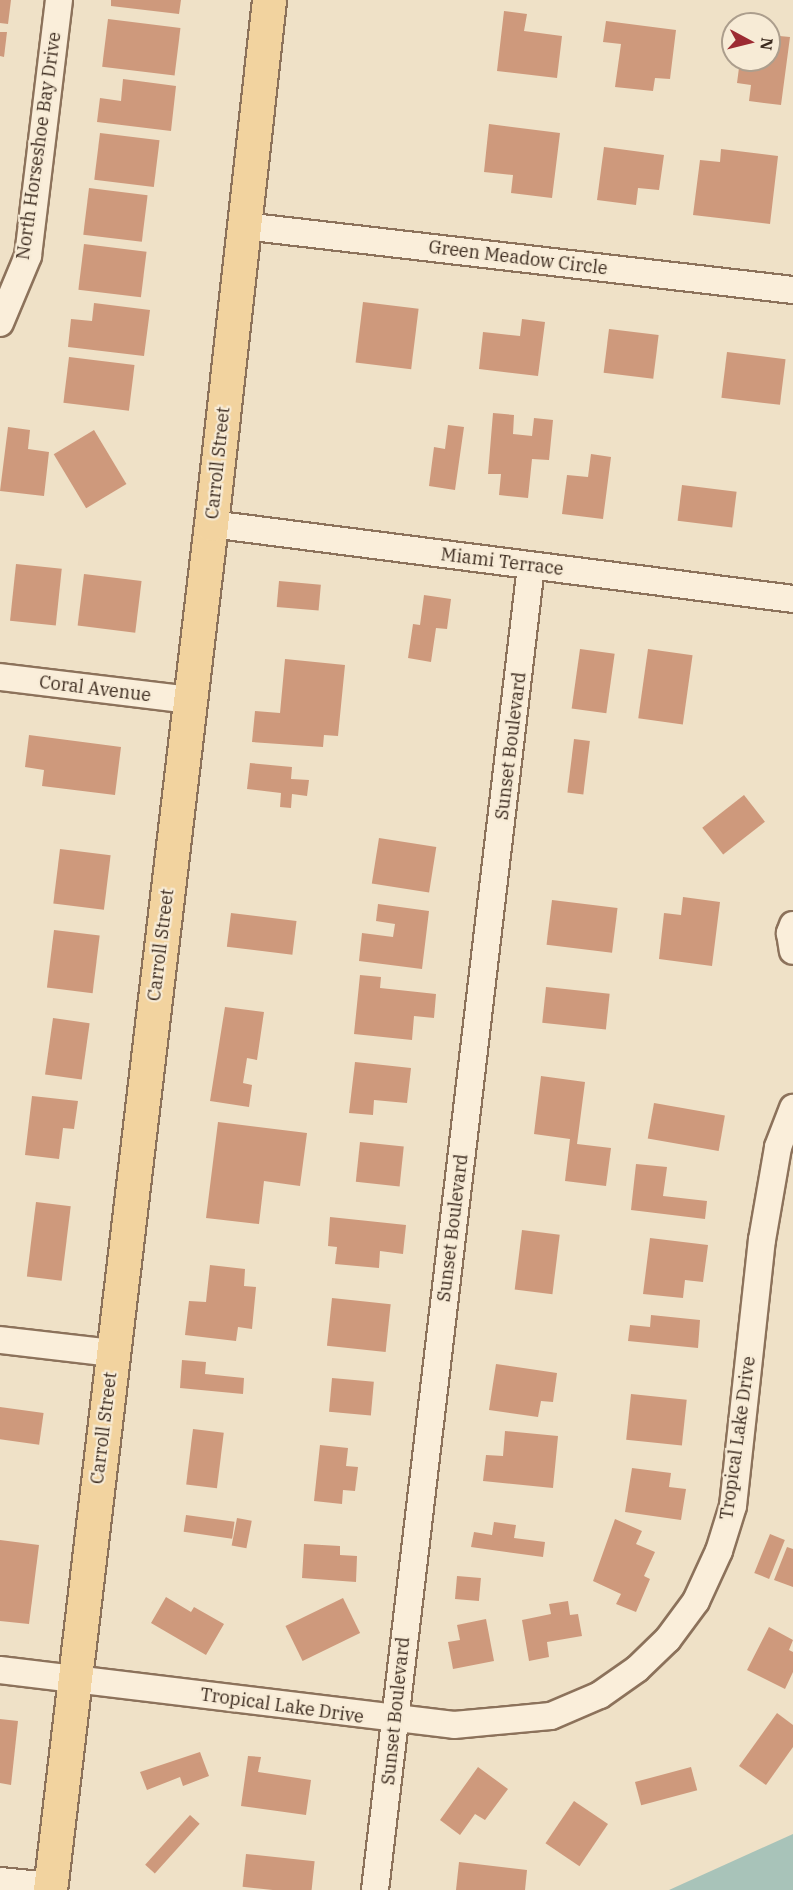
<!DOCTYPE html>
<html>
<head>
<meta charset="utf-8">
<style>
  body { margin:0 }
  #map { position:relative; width:793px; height:1890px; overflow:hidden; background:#efe1c7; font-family:"IBM Plex Serif",serif }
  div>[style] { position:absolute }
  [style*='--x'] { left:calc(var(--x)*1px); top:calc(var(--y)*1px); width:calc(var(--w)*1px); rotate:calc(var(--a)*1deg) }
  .water>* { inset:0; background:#a8c3b9 }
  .building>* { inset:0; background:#ce997c; transform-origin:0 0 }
  .roads { filter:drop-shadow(2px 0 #8c725b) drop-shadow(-2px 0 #8c725b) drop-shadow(0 2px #8c725b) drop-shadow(0 -2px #8c725b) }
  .minor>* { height:26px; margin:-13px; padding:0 13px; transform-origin:13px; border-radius:13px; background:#faeeda }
  .major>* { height:33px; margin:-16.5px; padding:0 16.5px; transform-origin:16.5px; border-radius:16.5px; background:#f2d39f }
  span { translate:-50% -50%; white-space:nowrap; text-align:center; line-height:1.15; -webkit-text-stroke:4.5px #f7ebd6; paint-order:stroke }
  .street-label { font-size:18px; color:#3c2b1f }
  .north { position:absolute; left:721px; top:12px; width:60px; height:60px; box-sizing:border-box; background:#f7ebd6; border:2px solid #ac9e8d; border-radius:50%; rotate:97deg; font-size:16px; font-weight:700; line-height:24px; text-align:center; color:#3c2b1f }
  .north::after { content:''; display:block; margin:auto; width:21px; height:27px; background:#9c2a32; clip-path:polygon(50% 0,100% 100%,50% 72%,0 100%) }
</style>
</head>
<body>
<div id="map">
  <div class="water">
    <i style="clip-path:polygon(793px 1834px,793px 1890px,669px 1890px)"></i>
  </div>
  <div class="building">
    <i style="clip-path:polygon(0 0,11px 0,8px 24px,0 23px)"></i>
    <i style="clip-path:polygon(111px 0,181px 0,179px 14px,111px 6px)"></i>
    <i style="clip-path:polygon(504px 11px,527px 14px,524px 31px,562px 36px,557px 78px,497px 71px)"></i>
    <i style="left:108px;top:19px;width:73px;height:48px;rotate:7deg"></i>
    <i style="clip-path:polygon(606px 21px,676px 30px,670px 79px,655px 78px,653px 91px,615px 87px,621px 44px,603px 42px)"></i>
    <i style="clip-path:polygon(0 32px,7px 32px,4px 57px,0 56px)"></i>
    <i style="clip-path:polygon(769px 35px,790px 37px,781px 105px,749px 101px,751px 85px,737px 83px,740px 60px,769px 60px)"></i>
    <i style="clip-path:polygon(123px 79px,176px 86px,171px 131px,97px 122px,100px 98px,121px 101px)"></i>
    <i style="clip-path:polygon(489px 124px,560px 133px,552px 198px,511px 193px,513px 175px,484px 172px)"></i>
    <i style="left:100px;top:133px;width:60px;height:47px;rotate:7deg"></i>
    <i style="clip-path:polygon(604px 147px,664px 155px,659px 190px,638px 188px,636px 205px,597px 200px)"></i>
    <i style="clip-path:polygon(721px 149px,778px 156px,770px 224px,693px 215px,700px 160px,720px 162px)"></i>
    <i style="left:89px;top:188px;width:59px;height:47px;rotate:7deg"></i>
    <i style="left:84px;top:244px;width:63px;height:46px;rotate:7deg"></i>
    <i style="left:363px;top:302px;width:56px;height:61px;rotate:7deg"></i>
    <i style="clip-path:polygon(94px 303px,150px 310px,144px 356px,68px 347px,71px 319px,92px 321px)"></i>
    <i style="clip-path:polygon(522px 319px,545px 322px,538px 376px,479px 369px,483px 332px,520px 336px)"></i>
    <i style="left:609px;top:329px;width:50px;height:44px;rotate:7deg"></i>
    <i style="left:727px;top:352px;width:59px;height:46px;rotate:7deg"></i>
    <i style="left:69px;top:357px;width:66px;height:46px;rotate:7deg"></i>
    <i style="clip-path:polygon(493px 413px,514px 415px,513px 434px,532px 436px,534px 418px,553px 420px,549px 460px,532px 459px,528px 498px,499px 495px,501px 474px,488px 474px)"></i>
    <i style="clip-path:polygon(448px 425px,464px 427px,455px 490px,429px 486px,434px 447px,445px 449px)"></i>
    <i style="clip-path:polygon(8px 427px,30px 430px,28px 449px,49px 452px,44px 496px,0 491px)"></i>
    <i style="left:94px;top:430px;width:63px;height:47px;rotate:59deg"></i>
    <i style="clip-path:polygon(591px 454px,611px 457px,603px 519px,562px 514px,567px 475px,588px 477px)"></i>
    <i style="left:682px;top:485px;width:55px;height:36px;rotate:7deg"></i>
    <i style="left:16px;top:564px;width:46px;height:57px;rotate:6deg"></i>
    <i style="left:84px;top:574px;width:58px;height:52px;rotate:7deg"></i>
    <i style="left:279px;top:581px;width:42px;height:26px;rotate:5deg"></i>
    <i style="clip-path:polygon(424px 595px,451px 599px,447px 629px,436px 628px,431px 662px,408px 658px,413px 624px,420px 625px)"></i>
    <i style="left:580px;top:649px;width:35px;height:60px;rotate:8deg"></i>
    <i style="left:648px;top:649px;width:45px;height:70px;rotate:8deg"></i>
    <i style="clip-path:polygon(285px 659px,345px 665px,338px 736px,324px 735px,323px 747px,252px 742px,255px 711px,280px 713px)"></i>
    <i style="clip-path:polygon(29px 735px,121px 747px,115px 795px,42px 786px,44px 770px,25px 767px)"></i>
    <i style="left:574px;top:739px;width:16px;height:54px;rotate:7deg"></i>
    <i style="clip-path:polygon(250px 763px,292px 767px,291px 779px,309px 780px,307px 796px,292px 794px,291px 808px,280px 807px,281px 793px,247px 789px)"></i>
    <i style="left:744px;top:795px;width:34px;height:53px;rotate:52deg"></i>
    <i style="left:379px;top:838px;width:58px;height:46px;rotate:9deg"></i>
    <i style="left:60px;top:849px;width:51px;height:55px;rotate:7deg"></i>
    <i style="clip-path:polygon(683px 897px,720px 902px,712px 966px,659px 959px,664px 913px,681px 915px)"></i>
    <i style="left:552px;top:900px;width:66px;height:45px;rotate:7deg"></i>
    <i style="clip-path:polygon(378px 904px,429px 911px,422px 969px,359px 961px,362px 933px,393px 937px,395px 924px,376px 921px)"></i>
    <i style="left:231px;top:913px;width:66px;height:34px;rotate:7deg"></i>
    <i style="left:54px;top:930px;width:46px;height:58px;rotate:7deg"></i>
    <i style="clip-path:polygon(360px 975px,381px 977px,380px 988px,436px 994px,434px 1018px,414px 1016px,412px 1040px,354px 1034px)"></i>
    <i style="left:546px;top:987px;width:64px;height:36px;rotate:6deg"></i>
    <i style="clip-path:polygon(225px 1007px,264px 1012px,257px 1060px,247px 1058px,243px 1083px,252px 1085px,249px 1107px,210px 1101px)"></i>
    <i style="left:53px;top:1018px;width:37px;height:57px;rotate:8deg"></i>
    <i style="clip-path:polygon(355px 1062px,411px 1068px,407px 1103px,374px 1100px,373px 1115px,349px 1113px)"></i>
    <i style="clip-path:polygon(541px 1076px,585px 1082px,577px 1144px,611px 1148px,606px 1186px,565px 1181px,570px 1139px,534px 1134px)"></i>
    <i style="clip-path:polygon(32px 1096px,78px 1101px,74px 1129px,63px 1128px,59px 1159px,25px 1155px)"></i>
    <i style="left:654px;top:1103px;width:72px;height:36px;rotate:10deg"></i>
    <i style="clip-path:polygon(218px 1122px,307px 1133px,300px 1186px,264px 1181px,259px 1224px,206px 1218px)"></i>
    <i style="left:360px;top:1142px;width:44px;height:40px;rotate:6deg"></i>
    <i style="clip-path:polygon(636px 1164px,667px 1167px,663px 1196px,707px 1201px,705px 1219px,631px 1210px)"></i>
    <i style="left:36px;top:1202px;width:35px;height:75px;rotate:7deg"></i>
    <i style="clip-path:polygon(330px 1217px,406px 1225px,403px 1254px,380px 1251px,379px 1268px,335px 1264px,337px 1247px,328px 1246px)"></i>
    <i style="left:522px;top:1230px;width:38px;height:60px;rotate:7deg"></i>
    <i style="clip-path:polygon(650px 1238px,708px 1245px,703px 1282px,685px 1280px,683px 1298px,643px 1294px)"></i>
    <i style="clip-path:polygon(210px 1265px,245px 1269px,244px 1286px,256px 1287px,252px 1329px,238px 1327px,236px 1341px,185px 1335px,189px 1301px,206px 1302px)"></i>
    <i style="left:332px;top:1298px;width:59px;height:48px;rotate:6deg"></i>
    <i style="clip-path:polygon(651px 1315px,700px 1320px,698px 1348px,628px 1341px,630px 1325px,650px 1327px)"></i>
    <i style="clip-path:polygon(182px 1360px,206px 1362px,205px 1374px,244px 1378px,243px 1394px,180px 1388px)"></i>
    <i style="clip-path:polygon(496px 1364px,557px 1373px,553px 1402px,541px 1401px,538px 1417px,489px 1410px)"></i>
    <i style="left:332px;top:1378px;width:42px;height:34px;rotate:5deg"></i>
    <i style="left:631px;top:1394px;width:56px;height:46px;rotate:6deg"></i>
    <i style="left:0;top:1407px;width:44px;height:32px;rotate:8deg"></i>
    <i style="left:193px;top:1429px;width:31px;height:56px;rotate:7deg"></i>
    <i style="clip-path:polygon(505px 1431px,558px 1436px,553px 1488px,483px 1481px,486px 1455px,503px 1456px)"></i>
    <i style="clip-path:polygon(320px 1445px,348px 1448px,346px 1466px,358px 1467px,355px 1491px,343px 1490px,342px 1504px,314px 1501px)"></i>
    <i style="clip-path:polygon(632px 1468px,671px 1473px,669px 1487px,686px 1489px,681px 1520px,625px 1512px)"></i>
    <i style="left:186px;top:1515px;width:49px;height:17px;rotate:8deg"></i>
    <i style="left:237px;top:1518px;width:15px;height:28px;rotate:11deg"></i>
    <i style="clip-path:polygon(615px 1519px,642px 1531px,636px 1544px,655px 1552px,644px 1576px,650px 1579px,636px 1612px,616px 1604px,621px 1594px,593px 1581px)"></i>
    <i style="clip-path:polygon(494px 1522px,516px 1525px,514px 1538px,545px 1542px,543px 1557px,471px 1547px,474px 1532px,492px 1535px)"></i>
    <i style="left:770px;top:1534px;width:16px;height:42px;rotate:22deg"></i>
    <i style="clip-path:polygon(0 1540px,39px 1545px,29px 1624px,0 1621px)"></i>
    <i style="clip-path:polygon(304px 1544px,340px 1546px,340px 1555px,357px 1556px,356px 1582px,302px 1578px)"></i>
    <i style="clip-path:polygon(787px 1547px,793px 1549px,793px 1587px,774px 1580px)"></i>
    <i style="left:457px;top:1576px;width:24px;height:23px;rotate:5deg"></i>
    <i style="clip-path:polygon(166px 1597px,191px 1612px,194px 1607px,224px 1624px,206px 1655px,151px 1623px)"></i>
    <i style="left:343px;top:1598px;width:39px;height:64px;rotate:64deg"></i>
    <i style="clip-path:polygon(568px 1601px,570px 1615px,578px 1614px,582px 1636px,547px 1642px,549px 1657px,529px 1661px,522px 1620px,551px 1614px,549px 1604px)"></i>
    <i style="clip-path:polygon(486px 1619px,494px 1661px,453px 1669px,448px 1642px,460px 1640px,457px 1625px)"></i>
    <i style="clip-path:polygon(769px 1627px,793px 1640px,789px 1650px,793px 1652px,793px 1672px,785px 1689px,747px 1670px)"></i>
    <i style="clip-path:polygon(777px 1713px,793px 1725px,793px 1747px,766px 1785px,739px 1766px)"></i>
    <i style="clip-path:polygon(0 1719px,18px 1721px,11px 1785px,0 1783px)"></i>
    <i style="clip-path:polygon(200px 1752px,209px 1776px,183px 1786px,180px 1777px,147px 1790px,140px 1772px)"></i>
    <i style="clip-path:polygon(248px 1756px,261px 1757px,258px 1772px,311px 1780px,306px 1815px,241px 1806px)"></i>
    <i style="clip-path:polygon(478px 1767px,508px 1789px,485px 1820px,475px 1814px,460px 1835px,440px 1820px)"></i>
    <i style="left:691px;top:1767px;width:24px;height:58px;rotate:75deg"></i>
    <i style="left:574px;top:1801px;width:41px;height:51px;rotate:34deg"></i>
    <i style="left:190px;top:1815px;width:13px;height:67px;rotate:42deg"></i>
    <i style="left:246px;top:1854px;width:69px;height:33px;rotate:6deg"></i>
    <i style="clip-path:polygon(459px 1862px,527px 1870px,525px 1890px,456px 1890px)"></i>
  </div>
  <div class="roads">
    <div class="minor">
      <i style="--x:244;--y:226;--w:553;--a:6.65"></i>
      <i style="--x:0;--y:323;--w:73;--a:-67.3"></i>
      <i style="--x:28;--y:256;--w:258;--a:-83.1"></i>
      <i style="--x:211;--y:524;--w:587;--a:7.34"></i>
      <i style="--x:0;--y:677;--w:191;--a:6.9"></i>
      <i style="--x:793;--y:925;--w:9;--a:111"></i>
      <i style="--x:790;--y:933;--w:18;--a:81"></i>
      <i style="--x:0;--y:1340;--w:113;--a:6.6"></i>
      <i style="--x:0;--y:1670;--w:457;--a:6.9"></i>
      <i style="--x:454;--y:1725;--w:97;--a:-5.3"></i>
      <i style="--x:551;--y:1716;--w:53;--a:-23.2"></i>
      <i style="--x:600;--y:1695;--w:45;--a:-35.1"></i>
      <i style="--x:637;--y:1669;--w:43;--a:-44.1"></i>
      <i style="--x:668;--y:1639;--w:47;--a:-53.6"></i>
      <i style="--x:696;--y:1601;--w:55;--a:-65.3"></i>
      <i style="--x:719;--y:1551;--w:47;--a:-72.7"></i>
      <i style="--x:733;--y:1506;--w:268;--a:-83.8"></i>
      <i style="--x:762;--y:1240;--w:94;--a:-80.2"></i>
      <i style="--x:778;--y:1147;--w:42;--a:-69"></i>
      <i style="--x:0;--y:1881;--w:50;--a:5.7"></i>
      <i style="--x:375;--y:1890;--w:1333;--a:-83.28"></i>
    </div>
    <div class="major">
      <i style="--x:50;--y:1890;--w:1375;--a:-83.28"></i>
      <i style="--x:211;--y:524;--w:527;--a:-83.68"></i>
    </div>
  </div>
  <div class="street-label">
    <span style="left:39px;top:146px;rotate:-82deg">North Horseshoe Bay Drive</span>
    <span style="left:518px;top:258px;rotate:7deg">Green Meadow Circle</span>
    <span style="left:218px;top:463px;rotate:-84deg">Carroll Street</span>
    <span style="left:502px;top:562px;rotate:7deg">Miami Terrace</span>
    <span style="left:95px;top:689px;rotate:7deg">Coral Avenue</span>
    <span style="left:511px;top:746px;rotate:-83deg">Sunset Boulevard</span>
    <span style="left:161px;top:945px;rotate:-83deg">Carroll Street</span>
    <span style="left:453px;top:1228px;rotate:-83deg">Sunset Boulevard</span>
    <span style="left:104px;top:1428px;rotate:-83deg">Carroll Street</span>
    <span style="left:738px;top:1438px;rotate:-82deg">Tropical Lake Drive</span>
    <span style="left:282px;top:1706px;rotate:8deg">Tropical Lake Drive</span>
    <span style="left:396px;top:1711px;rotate:-84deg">Sunset Boulevard</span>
  </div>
  <div class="north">N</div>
</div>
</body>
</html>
